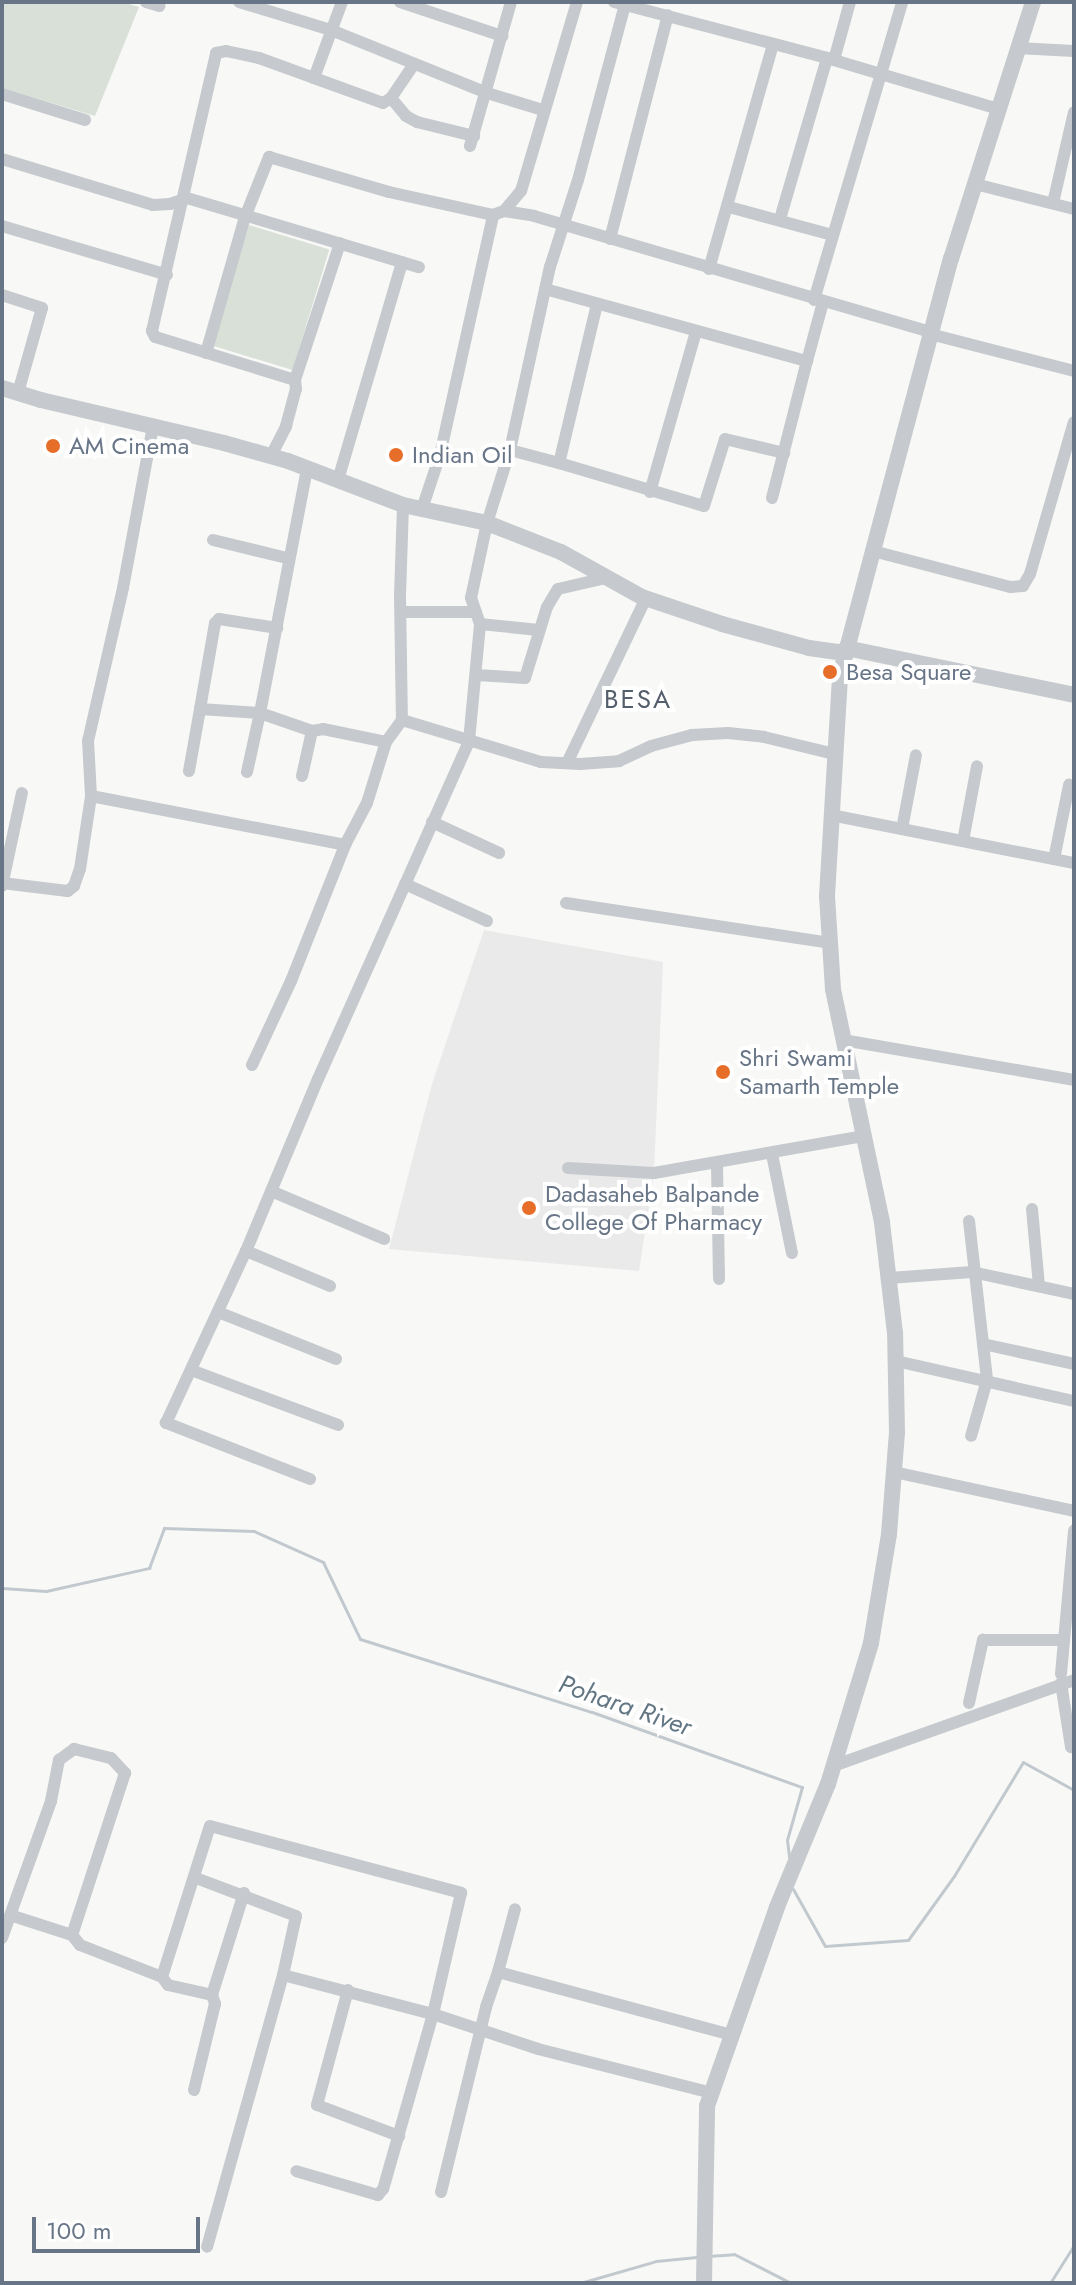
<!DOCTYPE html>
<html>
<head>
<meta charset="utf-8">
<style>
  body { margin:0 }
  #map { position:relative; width:1076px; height:2285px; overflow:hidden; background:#f8f9f6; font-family:Jost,sans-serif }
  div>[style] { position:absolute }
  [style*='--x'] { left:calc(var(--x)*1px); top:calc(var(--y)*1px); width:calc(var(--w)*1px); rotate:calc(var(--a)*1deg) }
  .built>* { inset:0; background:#e9eae9 }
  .green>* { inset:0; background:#d9e0d7; transform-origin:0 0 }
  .stream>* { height:3px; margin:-1.5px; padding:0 1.5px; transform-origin:1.5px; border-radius:1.5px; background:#c1c9cf }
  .minor>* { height:12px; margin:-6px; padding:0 6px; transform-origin:6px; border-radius:6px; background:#c6c9cd }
  .tertiary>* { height:16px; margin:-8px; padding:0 8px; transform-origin:8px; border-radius:8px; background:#c6c9cd }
  .dots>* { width:22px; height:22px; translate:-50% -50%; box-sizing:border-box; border:4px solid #fff; border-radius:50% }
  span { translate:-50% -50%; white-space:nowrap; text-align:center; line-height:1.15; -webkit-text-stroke:8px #fff; paint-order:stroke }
  .poi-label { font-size:24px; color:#677587 }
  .left { translate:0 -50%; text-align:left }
  .neighbourhood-label { font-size:26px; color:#555f6c; letter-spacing:2px }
  .water-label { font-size:26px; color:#637683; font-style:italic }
  .frame { position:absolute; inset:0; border:4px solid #677587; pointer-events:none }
  .scale { position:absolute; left:32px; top:2217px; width:168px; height:36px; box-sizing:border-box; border:4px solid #677587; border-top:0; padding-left:10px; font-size:24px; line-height:28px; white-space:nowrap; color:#677587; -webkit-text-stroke:6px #fff; paint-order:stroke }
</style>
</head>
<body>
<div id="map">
  <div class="built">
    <i style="clip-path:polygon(484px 930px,663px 962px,654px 1173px,639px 1271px,389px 1249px,432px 1084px)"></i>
  </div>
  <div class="green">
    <i style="clip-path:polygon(2px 2px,122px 2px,139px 7px,95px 116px,2px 88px)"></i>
    <i style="left:249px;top:225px;width:84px;height:126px;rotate:17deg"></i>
  </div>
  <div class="stream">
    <i style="--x:2;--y:1588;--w:44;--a:3.9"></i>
    <i style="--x:46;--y:1591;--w:106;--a:-12.6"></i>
    <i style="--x:149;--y:1568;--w:43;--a:-69.4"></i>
    <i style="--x:164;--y:1528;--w:90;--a:1.9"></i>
    <i style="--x:254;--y:1531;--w:76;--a:24.2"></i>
    <i style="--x:323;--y:1562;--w:85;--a:64.3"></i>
    <i style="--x:360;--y:1639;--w:243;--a:17.5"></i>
    <i style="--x:592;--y:1712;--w:223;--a:19.7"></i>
    <i style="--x:802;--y:1787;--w:55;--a:105.8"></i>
    <i style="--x:787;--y:1840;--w:17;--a:83"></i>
    <i style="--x:793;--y:1889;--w:65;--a:60.7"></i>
    <i style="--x:825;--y:1946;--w:83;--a:-4.1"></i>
    <i style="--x:908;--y:1940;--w:79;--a:-54.3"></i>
    <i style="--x:954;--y:1876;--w:133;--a:-58.8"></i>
    <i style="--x:1023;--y:1762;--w:58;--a:28.8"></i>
    <i style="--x:708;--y:2256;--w:26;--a:-4"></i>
    <i style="--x:734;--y:2254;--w:64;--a:27"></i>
    <i style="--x:580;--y:2283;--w:79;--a:-16.1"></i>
    <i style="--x:656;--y:2261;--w:41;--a:-5.6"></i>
    <i style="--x:1050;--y:2283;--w:45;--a:-57.7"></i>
  </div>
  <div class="minor">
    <i style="--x:146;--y:2;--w:14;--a:17"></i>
    <i style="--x:239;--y:2;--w:96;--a:16.9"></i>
    <i style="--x:331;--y:30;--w:168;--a:22"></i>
    <i style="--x:487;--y:93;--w:59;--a:16.9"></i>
    <i style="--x:400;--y:2;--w:108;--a:18.4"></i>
    <i style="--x:614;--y:2;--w:220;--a:14.7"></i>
    <i style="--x:827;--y:58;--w:178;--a:16.6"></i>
    <i style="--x:1017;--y:48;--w:57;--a:3"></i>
    <i style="--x:834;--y:60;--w:60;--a:-74.6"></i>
    <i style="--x:314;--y:78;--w:73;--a:19.9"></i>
    <i style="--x:383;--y:103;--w:9;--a:-32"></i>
    <i style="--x:391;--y:98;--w:41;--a:-55.9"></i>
    <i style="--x:2;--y:94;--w:87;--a:17.4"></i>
    <i style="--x:391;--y:98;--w:23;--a:50"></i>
    <i style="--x:406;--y:116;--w:13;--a:29"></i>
    <i style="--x:417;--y:122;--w:59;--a:13.8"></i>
    <i style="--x:470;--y:146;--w:150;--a:-74.1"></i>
    <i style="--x:2;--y:159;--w:158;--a:16.9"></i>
    <i style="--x:153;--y:205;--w:17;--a:-3"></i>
    <i style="--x:170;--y:204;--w:18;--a:-19"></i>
    <i style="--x:187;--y:198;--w:242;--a:16.6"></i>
    <i style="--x:975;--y:184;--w:102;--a:14.2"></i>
    <i style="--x:1053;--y:203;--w:93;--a:-77"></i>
    <i style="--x:729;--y:207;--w:107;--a:15.2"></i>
    <i style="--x:504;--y:211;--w:26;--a:-50"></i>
    <i style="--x:521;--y:191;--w:197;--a:-73.5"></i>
    <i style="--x:780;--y:219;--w:168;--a:-73.7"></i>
    <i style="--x:2;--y:226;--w:172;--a:16.5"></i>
    <i style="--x:610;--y:239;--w:231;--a:-75.5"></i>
    <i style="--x:709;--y:269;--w:234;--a:-74.1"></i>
    <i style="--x:545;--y:289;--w:272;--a:15.4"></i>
    <i style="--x:807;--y:361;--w:61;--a:-74.8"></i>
    <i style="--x:2;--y:295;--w:42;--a:18"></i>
    <i style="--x:42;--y:308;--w:88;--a:105.8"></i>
    <i style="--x:814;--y:300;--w:311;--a:-73.5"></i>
    <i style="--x:597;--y:304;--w:163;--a:103.4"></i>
    <i style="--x:559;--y:463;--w:151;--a:16.5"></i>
    <i style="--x:704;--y:506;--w:70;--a:-72.6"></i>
    <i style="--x:725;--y:439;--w:61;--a:13.3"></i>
    <i style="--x:930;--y:334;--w:149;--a:14.4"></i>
    <i style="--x:206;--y:353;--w:141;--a:-74"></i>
    <i style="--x:245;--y:217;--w:65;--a:-68.2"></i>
    <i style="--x:269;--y:157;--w:125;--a:16.3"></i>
    <i style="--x:389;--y:192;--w:107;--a:12.5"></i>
    <i style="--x:493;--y:215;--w:12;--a:-20"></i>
    <i style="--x:504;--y:211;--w:30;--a:9"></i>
    <i style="--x:534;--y:216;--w:414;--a:16.3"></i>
    <i style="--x:295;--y:380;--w:144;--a:-71.8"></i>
    <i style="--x:510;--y:450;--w:51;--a:14.9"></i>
    <i style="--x:271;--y:456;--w:34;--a:-63"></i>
    <i style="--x:286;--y:426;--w:38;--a:-75"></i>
    <i style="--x:296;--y:389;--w:9;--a:-96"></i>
    <i style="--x:295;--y:380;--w:146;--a:-162.9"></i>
    <i style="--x:155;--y:337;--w:7;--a:-117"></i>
    <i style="--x:152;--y:331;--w:285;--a:-77"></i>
    <i style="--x:216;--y:53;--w:10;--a:-11"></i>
    <i style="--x:226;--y:51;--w:34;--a:12"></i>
    <i style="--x:259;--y:58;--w:59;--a:20"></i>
    <i style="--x:314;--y:78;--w:81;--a:-69.8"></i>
    <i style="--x:338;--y:480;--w:227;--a:-73.6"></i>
    <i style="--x:650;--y:492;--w:166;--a:-74"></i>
    <i style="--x:772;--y:498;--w:141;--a:-75.7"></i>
    <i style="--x:403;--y:505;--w:92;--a:91.9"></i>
    <i style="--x:400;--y:597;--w:123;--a:89.1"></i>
    <i style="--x:402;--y:720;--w:145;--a:16.8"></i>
    <i style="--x:541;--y:762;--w:39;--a:3"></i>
    <i style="--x:580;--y:764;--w:39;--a:-4"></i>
    <i style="--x:619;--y:761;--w:35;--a:-25"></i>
    <i style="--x:651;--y:746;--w:42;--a:-15"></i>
    <i style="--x:692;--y:735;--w:36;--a:-3"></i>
    <i style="--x:728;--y:733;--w:36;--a:6"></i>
    <i style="--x:764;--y:737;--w:73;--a:13.5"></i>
    <i style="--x:422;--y:509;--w:57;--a:-71.6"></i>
    <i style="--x:440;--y:455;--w:246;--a:-77.5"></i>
    <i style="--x:213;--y:540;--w:76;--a:13.7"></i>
    <i style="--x:873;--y:551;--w:142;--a:14.7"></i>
    <i style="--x:1010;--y:587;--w:13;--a:-4"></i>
    <i style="--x:1023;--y:586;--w:14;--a:-60"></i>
    <i style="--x:1030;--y:574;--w:158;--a:-73.9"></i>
    <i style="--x:401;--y:612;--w:75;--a:0"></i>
    <i style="--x:480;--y:624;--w:59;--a:5.8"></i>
    <i style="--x:476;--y:675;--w:49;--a:3.5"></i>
    <i style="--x:525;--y:678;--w:74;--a:-72.8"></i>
    <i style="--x:547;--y:607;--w:21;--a:-59"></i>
    <i style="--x:558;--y:589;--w:48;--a:-13.2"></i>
    <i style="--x:200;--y:709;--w:87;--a:-80.1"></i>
    <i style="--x:215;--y:623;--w:6;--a:-45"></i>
    <i style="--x:219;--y:619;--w:59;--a:8.8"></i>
    <i style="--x:567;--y:763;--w:183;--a:-64.4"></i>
    <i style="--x:189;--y:771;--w:63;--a:-79.9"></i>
    <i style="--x:200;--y:709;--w:60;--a:3.8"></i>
    <i style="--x:260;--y:713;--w:249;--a:-79.1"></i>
    <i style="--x:247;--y:772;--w:60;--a:-77.6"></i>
    <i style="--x:260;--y:713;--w:55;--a:19.1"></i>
    <i style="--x:312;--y:731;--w:11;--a:-10"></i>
    <i style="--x:323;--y:729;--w:64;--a:11.7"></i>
    <i style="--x:302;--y:776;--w:46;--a:-77.5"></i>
    <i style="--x:91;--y:796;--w:259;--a:10.9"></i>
    <i style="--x:831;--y:815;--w:248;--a:11.2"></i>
    <i style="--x:432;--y:822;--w:74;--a:24.8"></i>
    <i style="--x:902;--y:829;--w:75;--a:-79.3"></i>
    <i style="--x:963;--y:841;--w:76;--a:-79.4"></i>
    <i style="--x:1054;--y:859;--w:76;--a:-78.5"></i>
    <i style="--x:2;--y:883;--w:66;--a:6.9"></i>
    <i style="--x:68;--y:891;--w:8;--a:-40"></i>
    <i style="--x:74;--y:886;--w:18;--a:-71"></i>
    <i style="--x:80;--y:869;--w:74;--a:-81.4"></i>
    <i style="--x:91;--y:796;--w:55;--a:-93.1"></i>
    <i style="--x:88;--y:741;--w:157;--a:-77.1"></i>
    <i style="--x:123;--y:588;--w:165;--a:-79.5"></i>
    <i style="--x:405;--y:884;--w:90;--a:24.3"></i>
    <i style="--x:2;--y:886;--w:95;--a:-77.9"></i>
    <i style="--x:566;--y:903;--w:267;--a:8.6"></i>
    <i style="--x:843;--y:1040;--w:234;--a:9.8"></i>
    <i style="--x:252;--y:1065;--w:93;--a:-65.1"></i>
    <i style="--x:291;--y:981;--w:146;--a:-68.3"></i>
    <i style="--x:345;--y:845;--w:47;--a:-62.4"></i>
    <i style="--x:367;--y:803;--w:64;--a:-72.7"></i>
    <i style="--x:386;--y:742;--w:27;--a:-54"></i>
    <i style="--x:772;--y:1154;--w:101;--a:78.6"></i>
    <i style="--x:717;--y:1164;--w:115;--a:89"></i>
    <i style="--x:568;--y:1168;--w:86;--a:3.3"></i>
    <i style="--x:654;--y:1173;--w:212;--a:-10"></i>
    <i style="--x:271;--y:1191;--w:123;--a:23"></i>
    <i style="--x:1032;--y:1209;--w:77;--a:84.8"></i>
    <i style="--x:969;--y:1221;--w:160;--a:83.5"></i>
    <i style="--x:987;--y:1380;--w:58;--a:105.9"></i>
    <i style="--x:246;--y:1251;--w:91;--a:22.6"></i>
    <i style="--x:889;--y:1278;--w:83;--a:-4.1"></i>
    <i style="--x:972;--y:1272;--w:104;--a:12.2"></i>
    <i style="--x:218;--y:1312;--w:127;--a:21.7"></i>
    <i style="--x:983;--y:1344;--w:93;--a:12.4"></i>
    <i style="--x:896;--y:1361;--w:182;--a:12.7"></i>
    <i style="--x:191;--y:1370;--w:157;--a:20.5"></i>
    <i style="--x:894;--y:1472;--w:184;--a:12.2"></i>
    <i style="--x:310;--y:1479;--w:155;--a:-158.7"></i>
    <i style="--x:166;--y:1423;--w:190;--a:-65.1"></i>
    <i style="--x:246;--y:1251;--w:186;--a:-67.3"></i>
    <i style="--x:318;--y:1079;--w:370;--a:-65.9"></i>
    <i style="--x:469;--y:741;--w:118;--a:-84.6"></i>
    <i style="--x:480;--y:624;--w:28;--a:-109"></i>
    <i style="--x:471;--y:598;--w:77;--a:-78"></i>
    <i style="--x:487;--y:523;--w:77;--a:-72.5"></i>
    <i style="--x:510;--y:450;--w:187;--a:-77.7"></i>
    <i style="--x:550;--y:267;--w:91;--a:-72.2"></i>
    <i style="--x:578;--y:180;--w:181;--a:-75"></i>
    <i style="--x:1061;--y:1674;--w:144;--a:-84.8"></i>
    <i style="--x:1061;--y:1683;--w:65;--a:81.1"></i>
    <i style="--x:1071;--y:1747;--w:3;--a:0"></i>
    <i style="--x:969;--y:1703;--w:65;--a:-77.5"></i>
    <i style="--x:983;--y:1640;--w:81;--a:0"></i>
    <i style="--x:833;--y:1766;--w:256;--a:-19.6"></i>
    <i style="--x:196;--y:1878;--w:107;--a:20.8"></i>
    <i style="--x:296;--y:1916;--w:60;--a:102.4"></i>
    <i style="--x:283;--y:1975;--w:282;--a:105.6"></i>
    <i style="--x:13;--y:1916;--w:62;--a:17.9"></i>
    <i style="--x:2;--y:1938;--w:145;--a:-70.3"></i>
    <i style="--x:51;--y:1801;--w:42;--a:-79"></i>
    <i style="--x:59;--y:1760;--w:19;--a:-36"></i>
    <i style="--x:74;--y:1749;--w:38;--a:14"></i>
    <i style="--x:111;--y:1758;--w:21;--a:47"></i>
    <i style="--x:125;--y:1773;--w:170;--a:108.1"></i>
    <i style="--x:72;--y:1935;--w:13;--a:51"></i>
    <i style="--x:80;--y:1945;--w:88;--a:21.3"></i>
    <i style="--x:162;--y:1977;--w:10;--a:53"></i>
    <i style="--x:168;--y:1985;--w:45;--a:12.8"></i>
    <i style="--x:498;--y:1972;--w:65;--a:-74.9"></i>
    <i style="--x:283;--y:1975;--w:155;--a:14.6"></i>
    <i style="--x:433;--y:2014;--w:111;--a:18.4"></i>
    <i style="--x:538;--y:2049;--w:179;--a:14.2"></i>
    <i style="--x:162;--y:1977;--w:158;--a:-72.4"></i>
    <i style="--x:210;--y:1826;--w:260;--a:14.9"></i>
    <i style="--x:461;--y:1893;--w:124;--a:103"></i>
    <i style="--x:433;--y:2014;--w:182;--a:105.9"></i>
    <i style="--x:383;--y:2189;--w:8;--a:130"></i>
    <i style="--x:378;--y:2195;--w:85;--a:-163.7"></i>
    <i style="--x:348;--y:1990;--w:119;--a:105.1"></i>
    <i style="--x:317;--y:2105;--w:88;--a:20.7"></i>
    <i style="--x:194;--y:2090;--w:89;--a:-76.3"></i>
    <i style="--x:215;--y:2004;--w:9;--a:-108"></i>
    <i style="--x:212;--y:1995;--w:107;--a:-72.6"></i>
    <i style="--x:441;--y:2192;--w:190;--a:-76.3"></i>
    <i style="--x:486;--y:2007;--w:37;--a:-71"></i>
    <i style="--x:498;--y:1972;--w:242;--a:15.1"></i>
  </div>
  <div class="tertiary">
    <i style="--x:2;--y:388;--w:41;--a:17.1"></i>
    <i style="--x:41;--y:400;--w:188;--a:13.2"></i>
    <i style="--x:224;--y:443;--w:66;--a:15.7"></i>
    <i style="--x:288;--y:461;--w:123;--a:20.9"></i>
    <i style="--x:403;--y:505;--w:86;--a:12.1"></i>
    <i style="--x:487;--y:523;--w:79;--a:21.4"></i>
    <i style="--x:561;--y:552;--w:93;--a:29.1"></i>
    <i style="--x:642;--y:597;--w:84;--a:18.6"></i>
    <i style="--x:722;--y:624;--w:90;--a:15.4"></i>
    <i style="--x:809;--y:648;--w:36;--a:8"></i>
    <i style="--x:846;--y:648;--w:233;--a:11.6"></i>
    <i style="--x:704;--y:2283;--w:177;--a:-89"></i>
    <i style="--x:707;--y:2106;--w:211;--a:-70.6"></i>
    <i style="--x:777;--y:1907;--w:133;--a:-67.5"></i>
    <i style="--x:828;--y:1784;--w:147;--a:-73"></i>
    <i style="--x:871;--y:1643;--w:110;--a:-80.6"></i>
    <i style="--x:889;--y:1534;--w:101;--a:-85.5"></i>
    <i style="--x:897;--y:1433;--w:100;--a:-91.1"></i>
    <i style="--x:895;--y:1333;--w:112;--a:-96.7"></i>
    <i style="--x:882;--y:1222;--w:238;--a:-101.9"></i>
    <i style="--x:833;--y:989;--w:93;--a:-93.7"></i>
    <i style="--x:827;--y:896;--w:221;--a:-86.6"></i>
    <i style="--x:840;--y:675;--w:431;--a:-75.1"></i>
    <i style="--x:951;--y:259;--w:270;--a:-72.3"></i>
  </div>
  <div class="dots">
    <i style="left:53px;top:446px;background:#e66e29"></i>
    <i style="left:396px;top:455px;background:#e66e29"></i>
    <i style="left:830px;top:672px;background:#e66e29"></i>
    <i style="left:723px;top:1072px;background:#e66e29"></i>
    <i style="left:529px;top:1208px;background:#e66e29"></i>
  </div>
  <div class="poi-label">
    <span class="left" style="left:69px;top:446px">AM Cinema</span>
    <span class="left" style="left:412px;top:455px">Indian Oil</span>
    <span class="left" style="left:846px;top:672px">Besa Square</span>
    <span class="left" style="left:739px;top:1072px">Shri Swami<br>Samarth Temple</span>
    <span class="left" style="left:545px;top:1208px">Dadasaheb Balpande<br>College Of Pharmacy</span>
  </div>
  <div class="neighbourhood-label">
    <span style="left:638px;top:700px">BESA</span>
  </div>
  <div class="water-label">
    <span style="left:625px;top:1706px;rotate:19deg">Pohara River</span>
  </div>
  <div class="frame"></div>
  <div class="scale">100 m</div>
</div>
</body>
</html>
